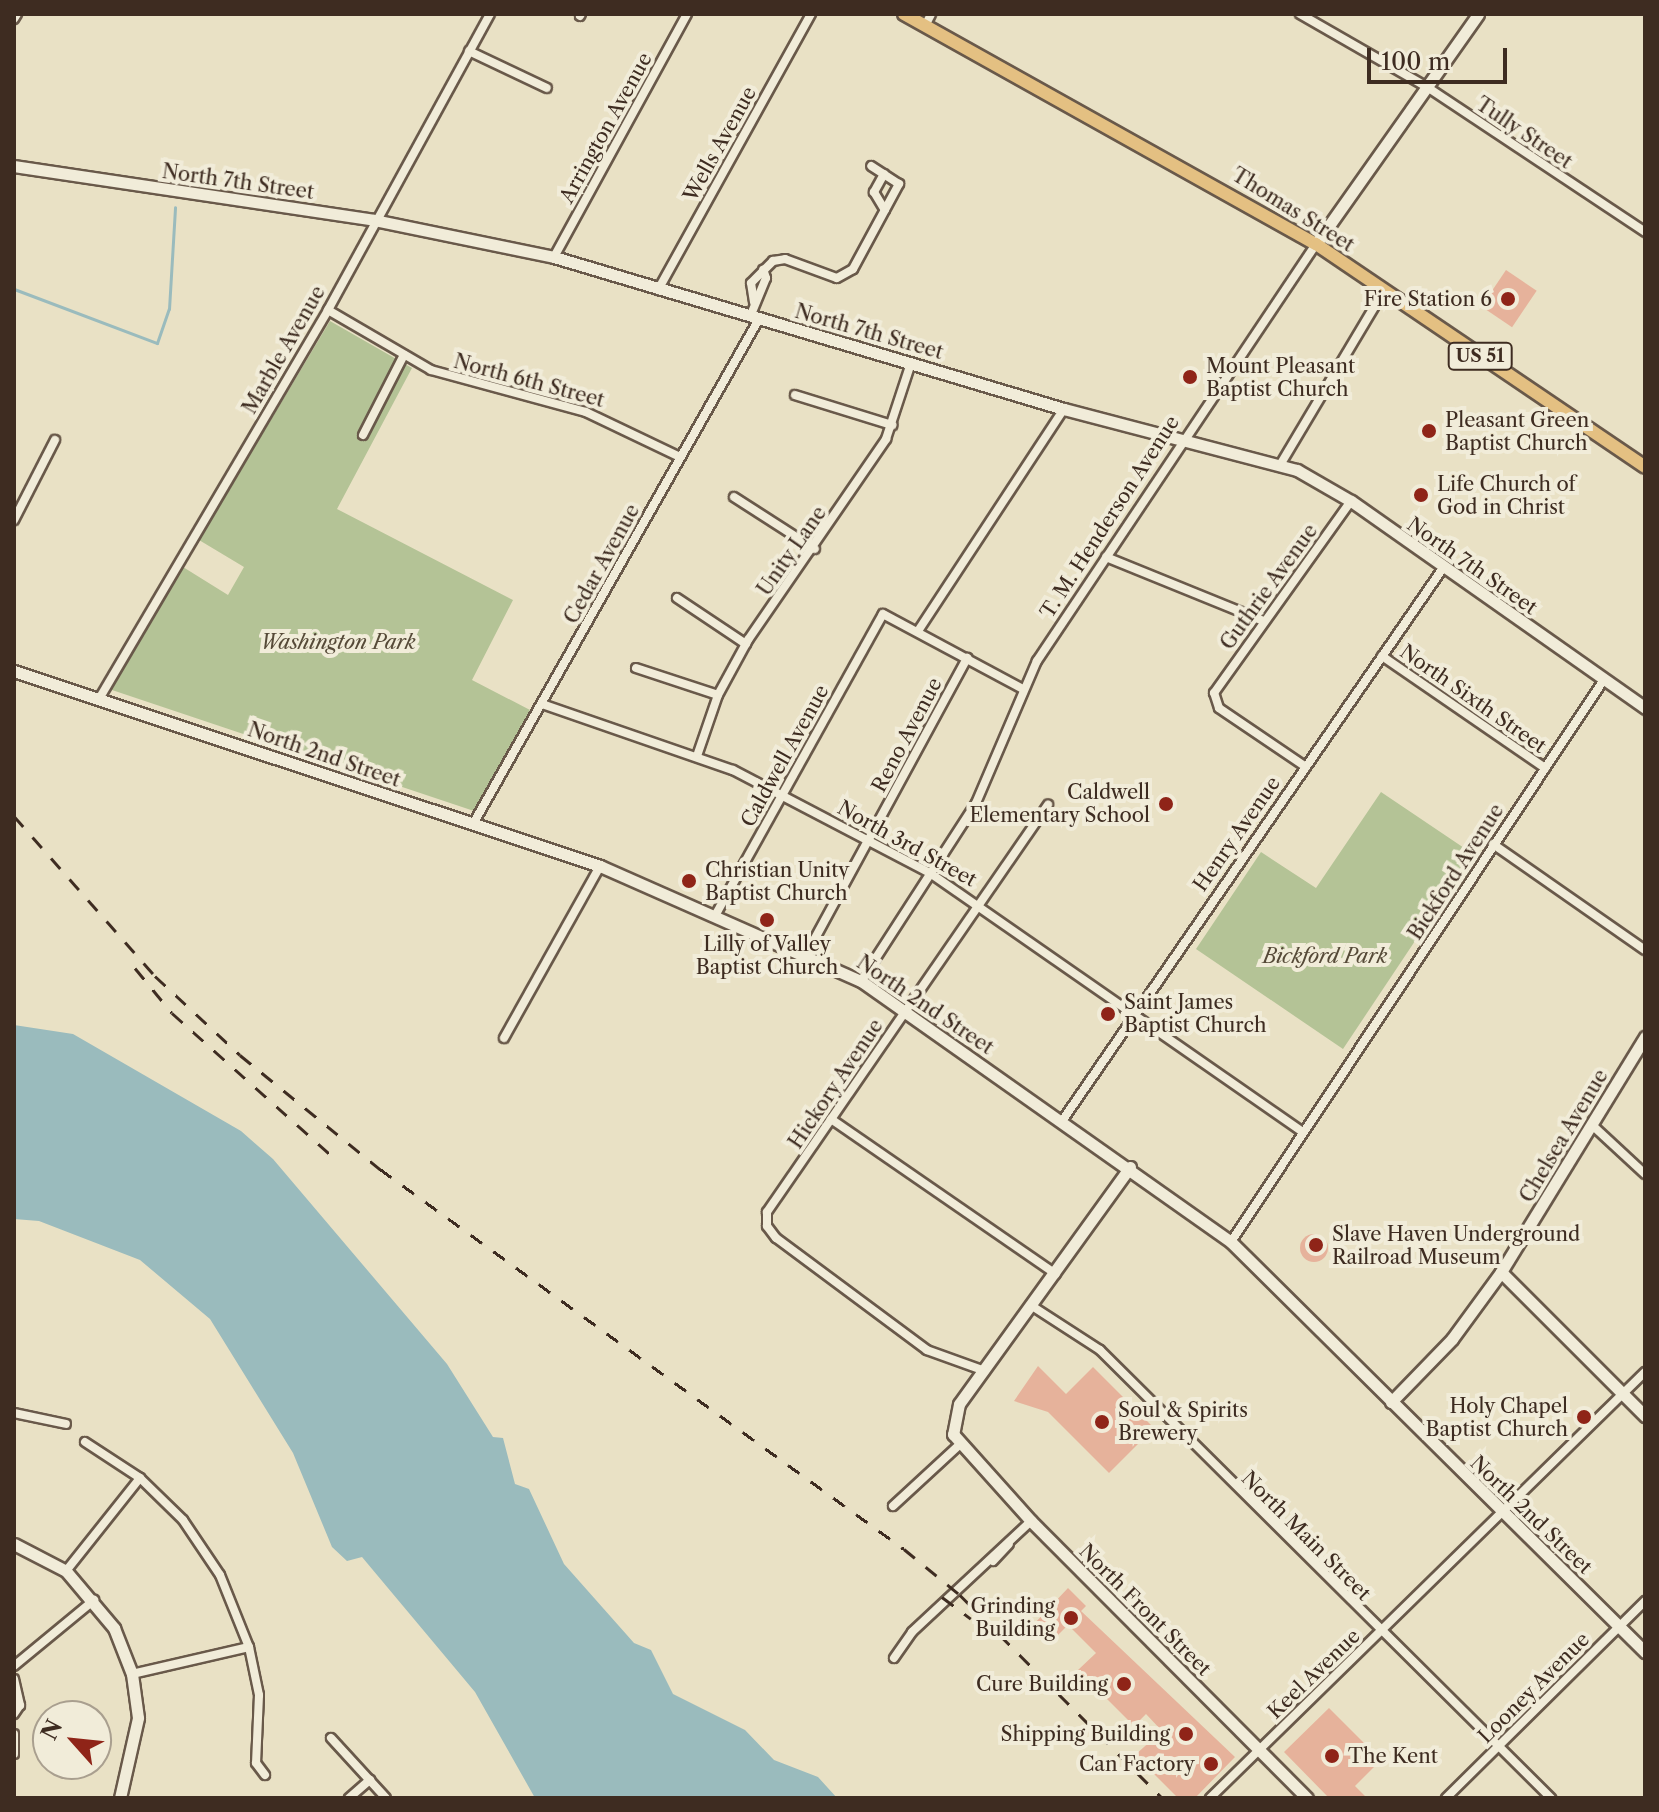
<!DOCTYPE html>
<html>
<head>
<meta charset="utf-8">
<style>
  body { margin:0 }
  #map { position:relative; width:1659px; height:1812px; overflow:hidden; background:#e9e1c5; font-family:"Libre Caslon Text",serif }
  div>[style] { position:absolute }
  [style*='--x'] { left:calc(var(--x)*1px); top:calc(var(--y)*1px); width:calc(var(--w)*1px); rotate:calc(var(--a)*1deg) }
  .green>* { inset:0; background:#b4c396 }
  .water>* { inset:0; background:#9abbbd }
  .stream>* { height:3px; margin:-1.5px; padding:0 1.5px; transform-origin:1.5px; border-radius:1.5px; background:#9abbbd }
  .building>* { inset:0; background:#e6b29b; transform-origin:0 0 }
  .round { border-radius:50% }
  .roads { filter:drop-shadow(2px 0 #69594a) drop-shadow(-2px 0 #69594a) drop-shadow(0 2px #69594a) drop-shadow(0 -2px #69594a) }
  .street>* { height:8px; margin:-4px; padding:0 4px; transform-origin:4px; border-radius:4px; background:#f1ecd9 }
  .secondary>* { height:11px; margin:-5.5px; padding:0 5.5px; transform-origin:5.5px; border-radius:5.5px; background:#f1ecd9 }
  .primary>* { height:12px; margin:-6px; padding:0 6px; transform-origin:6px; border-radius:6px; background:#e4c082 }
  .rail>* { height:3px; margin-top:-1.5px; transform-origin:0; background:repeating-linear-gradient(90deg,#3e2c21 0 14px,transparent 0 28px) }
  .dots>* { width:22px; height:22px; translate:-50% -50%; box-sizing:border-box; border:4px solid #f1ecd9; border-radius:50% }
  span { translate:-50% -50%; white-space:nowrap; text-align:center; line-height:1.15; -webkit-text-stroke:8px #f1ecd9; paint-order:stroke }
  .shield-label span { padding:2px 6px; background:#f1ecd9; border:2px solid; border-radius:6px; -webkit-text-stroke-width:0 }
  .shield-label { font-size:18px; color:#3e2c21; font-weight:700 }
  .street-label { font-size:20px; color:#3e2c21 }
  .poi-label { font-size:20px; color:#3e2c21 }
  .right { translate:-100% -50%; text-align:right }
  .left { translate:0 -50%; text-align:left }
  .park-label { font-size:20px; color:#564a38; font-style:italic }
  .frame { position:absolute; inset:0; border:16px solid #3e2c21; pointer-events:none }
  .north { position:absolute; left:32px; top:1700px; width:80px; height:80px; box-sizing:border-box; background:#f1ecd9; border:2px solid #a99f8f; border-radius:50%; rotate:297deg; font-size:22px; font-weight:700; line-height:32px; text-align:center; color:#3e2c21 }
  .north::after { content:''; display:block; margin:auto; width:28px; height:36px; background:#8f2418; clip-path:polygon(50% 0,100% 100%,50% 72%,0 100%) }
  .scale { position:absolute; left:1367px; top:48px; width:140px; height:36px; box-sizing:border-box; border:4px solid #3e2c21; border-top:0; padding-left:10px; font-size:24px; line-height:28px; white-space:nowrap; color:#3e2c21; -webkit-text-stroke:6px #f1ecd9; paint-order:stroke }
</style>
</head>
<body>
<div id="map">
  <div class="green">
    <i style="clip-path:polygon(330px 321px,412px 368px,337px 509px,513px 600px,472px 680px,530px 710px,474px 811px,109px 689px,183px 567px,228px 595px,244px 567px,199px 540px)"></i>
    <i style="clip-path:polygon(1381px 792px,1473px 854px,1343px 1049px,1196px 949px,1261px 852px,1316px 888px)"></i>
  </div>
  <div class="water">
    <i style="clip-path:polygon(14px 1025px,73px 1034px,241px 1131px,273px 1159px,447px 1364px,493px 1437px,503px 1438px,515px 1484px,529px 1489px,564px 1564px,634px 1643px,651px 1650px,673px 1694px,745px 1730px,774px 1760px,818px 1777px,837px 1798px,535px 1798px,475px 1692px,362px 1557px,347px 1561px,332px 1547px,293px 1453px,210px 1319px,140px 1260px,39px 1221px,14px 1219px)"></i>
  </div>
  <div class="stream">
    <i style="--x:14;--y:289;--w:153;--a:20.7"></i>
    <i style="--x:157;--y:343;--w:36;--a:-71"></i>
    <i style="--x:169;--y:309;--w:102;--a:-86.6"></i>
  </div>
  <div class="building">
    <i style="left:1506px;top:270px;width:37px;height:44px;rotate:34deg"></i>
    <i class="round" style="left:1300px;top:1234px;width:28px;height:28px"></i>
    <i style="clip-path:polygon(1038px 1366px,1066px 1394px,1093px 1367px,1154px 1428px,1109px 1473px,1048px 1412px,1014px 1401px)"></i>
    <i style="clip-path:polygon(1068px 1588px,1086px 1606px,1081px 1611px,1235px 1757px,1195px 1798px,1178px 1798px,1135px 1755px,1162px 1731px,1146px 1714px,1134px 1726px,1078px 1670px,1096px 1653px,1068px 1625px,1051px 1642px,1034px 1624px)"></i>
    <i style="clip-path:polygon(1329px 1708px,1381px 1760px,1355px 1786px,1367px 1798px,1329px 1798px,1284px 1752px)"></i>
  </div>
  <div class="roads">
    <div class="street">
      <i style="--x:1300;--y:14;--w:146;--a:29.9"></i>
      <i style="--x:1427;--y:87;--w:262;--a:33.6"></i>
      <i style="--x:580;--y:16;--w:2;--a:-63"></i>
      <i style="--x:14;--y:19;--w:6;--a:-59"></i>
      <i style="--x:925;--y:26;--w:13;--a:-63"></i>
      <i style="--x:469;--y:51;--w:86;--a:25.4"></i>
      <i style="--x:884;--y:174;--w:21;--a:119"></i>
      <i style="--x:874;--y:192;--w:21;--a:59"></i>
      <i style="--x:554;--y:257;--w:277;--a:-61.3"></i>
      <i style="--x:658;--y:290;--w:316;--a:-61"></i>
      <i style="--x:754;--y:302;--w:19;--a:-99"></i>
      <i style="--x:751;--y:283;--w:31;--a:-45"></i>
      <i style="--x:773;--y:261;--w:12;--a:-9"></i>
      <i style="--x:785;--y:259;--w:55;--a:20.1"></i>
      <i style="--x:837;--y:278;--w:18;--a:-29"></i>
      <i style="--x:853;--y:269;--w:97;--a:-61.6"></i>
      <i style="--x:899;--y:184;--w:33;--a:-147"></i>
      <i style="--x:328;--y:310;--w:119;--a:30.2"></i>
      <i style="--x:431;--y:370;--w:161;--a:15.2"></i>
      <i style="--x:586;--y:412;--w:104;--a:25.6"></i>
      <i style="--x:750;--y:317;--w:42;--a:-67.7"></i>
      <i style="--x:766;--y:278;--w:9;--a:-108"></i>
      <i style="--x:795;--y:395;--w:102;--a:17.2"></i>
      <i style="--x:363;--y:435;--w:90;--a:-62.9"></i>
      <i style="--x:1280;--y:465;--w:201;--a:-59.2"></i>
      <i style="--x:734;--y:497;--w:96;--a:32.7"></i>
      <i style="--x:14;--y:520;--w:90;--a:-62.9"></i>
      <i style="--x:1106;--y:557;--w:170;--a:22.1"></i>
      <i style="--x:677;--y:598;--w:83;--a:33.7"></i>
      <i style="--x:918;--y:631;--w:266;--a:-56.7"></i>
      <i style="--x:1382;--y:656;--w:198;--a:34.5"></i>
      <i style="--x:636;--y:668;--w:86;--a:18.2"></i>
      <i style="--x:99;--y:699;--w:451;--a:-59.5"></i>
      <i style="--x:328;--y:310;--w:337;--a:-61.3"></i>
      <i style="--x:542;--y:704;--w:202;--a:19.1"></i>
      <i style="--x:733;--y:770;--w:222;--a:27.6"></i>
      <i style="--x:930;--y:873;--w:453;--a:34.8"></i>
      <i style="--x:697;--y:756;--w:65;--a:-71"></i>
      <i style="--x:718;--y:695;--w:63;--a:-61.4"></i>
      <i style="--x:748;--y:640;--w:244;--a:-55.5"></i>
      <i style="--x:886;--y:439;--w:80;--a:-71.8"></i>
      <i style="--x:1306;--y:767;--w:105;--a:-145.9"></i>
      <i style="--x:1219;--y:708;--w:16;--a:-108"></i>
      <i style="--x:1214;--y:693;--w:236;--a:-54.5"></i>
      <i style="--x:473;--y:824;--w:580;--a:-60.48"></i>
      <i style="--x:1493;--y:844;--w:185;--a:34.9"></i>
      <i style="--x:716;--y:914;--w:343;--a:-60.9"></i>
      <i style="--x:883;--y:614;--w:159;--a:28.2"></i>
      <i style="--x:807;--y:953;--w:336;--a:-61.5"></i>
      <i style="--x:861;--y:981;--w:212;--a:-57.1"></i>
      <i style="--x:976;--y:803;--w:155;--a:-66.8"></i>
      <i style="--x:1037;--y:661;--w:502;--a:-56.21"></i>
      <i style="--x:504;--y:1038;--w:197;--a:-60.8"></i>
      <i style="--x:831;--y:1119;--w:273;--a:34.6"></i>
      <i style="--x:1062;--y:1121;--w:672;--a:-55.43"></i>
      <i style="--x:1592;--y:1125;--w:72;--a:42.8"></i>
      <i style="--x:1231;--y:1242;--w:673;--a:-56.45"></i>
      <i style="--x:1032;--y:1306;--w:81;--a:32.9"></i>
      <i style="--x:1100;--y:1350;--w:636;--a:44.81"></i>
      <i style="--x:985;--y:1371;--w:62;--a:-160.1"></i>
      <i style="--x:927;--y:1350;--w:188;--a:-143.4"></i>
      <i style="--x:776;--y:1238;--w:15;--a:-127"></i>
      <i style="--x:767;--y:1226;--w:14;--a:-90"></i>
      <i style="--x:767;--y:1212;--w:495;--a:-55.4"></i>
      <i style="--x:14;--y:1413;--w:53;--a:11.9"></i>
      <i style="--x:85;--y:1442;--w:66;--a:33.2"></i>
      <i style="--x:140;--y:1478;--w:60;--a:44.3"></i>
      <i style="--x:183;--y:1520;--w:66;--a:56.1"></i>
      <i style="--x:220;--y:1575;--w:78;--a:68.1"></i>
      <i style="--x:249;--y:1647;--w:49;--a:78.2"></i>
      <i style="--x:259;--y:1695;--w:68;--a:92.5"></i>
      <i style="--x:256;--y:1763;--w:15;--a:53"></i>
      <i style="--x:893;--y:1506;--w:90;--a:-42.7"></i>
      <i style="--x:993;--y:1561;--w:23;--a:-47"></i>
      <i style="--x:66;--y:1571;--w:119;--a:-51.5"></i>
      <i style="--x:894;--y:1658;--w:32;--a:-55"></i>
      <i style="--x:912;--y:1632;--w:163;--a:-43"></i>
      <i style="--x:14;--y:1666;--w:104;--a:-39.5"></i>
      <i style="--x:132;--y:1674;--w:120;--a:-13"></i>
      <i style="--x:14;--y:1679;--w:27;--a:77"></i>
      <i style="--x:20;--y:1705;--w:11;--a:124"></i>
      <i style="--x:14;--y:1734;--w:20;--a:90"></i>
      <i style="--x:331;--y:1738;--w:81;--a:47.5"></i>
      <i style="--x:349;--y:1798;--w:28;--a:-41"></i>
      <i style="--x:1210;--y:1798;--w:609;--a:-44.4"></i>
      <i style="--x:1446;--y:1798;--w:280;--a:-44.7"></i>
    </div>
    <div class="secondary">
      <i style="--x:14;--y:166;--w:364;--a:8.5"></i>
      <i style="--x:374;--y:220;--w:184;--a:11.6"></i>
      <i style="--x:554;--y:257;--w:532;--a:16.6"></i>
      <i style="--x:1064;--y:409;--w:241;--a:14.7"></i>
      <i style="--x:1297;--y:470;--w:62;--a:29.9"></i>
      <i style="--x:1351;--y:501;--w:360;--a:35.1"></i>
      <i style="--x:1316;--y:244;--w:281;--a:-54.8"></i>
      <i style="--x:14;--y:671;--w:618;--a:18.41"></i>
      <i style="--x:600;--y:866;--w:285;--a:23.8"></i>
      <i style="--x:861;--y:981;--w:453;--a:35.2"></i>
      <i style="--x:1231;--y:1242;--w:583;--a:44.72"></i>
      <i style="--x:1130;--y:1167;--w:292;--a:125.8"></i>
      <i style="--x:959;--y:1404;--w:31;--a:101"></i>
      <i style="--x:953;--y:1434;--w:117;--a:48.1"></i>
      <i style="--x:1031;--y:1521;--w:391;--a:45.1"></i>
      <i style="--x:1501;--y:1272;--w:204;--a:45"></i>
      <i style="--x:1391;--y:1402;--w:88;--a:-45.9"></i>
      <i style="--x:1452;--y:1339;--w:83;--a:-53.8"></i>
      <i style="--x:1501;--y:1272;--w:276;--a:-58.5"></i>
      <i style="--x:14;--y:1544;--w:59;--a:27.4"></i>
      <i style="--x:66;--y:1571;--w:75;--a:49.9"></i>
      <i style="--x:114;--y:1628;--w:49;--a:68.6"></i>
      <i style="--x:132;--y:1674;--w:44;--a:82.2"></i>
      <i style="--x:138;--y:1718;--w:82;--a:102.7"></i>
    </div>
    <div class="primary">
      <i style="--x:904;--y:14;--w:472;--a:29.2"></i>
      <i style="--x:1316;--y:244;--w:397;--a:34.1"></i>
    </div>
  </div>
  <div class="rail">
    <i style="--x:14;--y:816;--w:213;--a:48.6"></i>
    <i style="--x:155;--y:976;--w:116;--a:42.9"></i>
    <i style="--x:240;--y:1055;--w:181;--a:39.2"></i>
    <i style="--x:380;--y:1169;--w:647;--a:35.95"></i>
    <i style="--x:904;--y:1549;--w:72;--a:39.4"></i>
    <i style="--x:960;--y:1595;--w:286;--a:45.1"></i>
    <i style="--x:135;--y:968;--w:58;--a:50.6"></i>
    <i style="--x:172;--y:1013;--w:217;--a:41.8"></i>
    <i style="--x:942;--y:1597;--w:36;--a:37"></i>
  </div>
  <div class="dots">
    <i style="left:1508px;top:299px;background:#8f2418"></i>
    <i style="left:1190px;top:377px;background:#8f2418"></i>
    <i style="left:1429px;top:431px;background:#8f2418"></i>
    <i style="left:1421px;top:495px;background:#8f2418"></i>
    <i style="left:1166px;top:804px;background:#8f2418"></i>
    <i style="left:689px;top:881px;background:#8f2418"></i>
    <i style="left:767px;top:920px;background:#8f2418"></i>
    <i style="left:1108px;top:1014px;background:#8f2418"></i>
    <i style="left:1316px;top:1245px;background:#8f2418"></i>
    <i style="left:1584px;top:1417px;background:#8f2418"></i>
    <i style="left:1102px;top:1422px;background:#8f2418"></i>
    <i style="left:1071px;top:1618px;background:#8f2418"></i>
    <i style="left:1124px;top:1684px;background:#8f2418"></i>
    <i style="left:1186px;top:1734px;background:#8f2418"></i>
    <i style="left:1332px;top:1756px;background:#8f2418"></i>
    <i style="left:1211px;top:1764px;background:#8f2418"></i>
  </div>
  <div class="shield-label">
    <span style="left:1480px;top:356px">US 51</span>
  </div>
  <div class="street-label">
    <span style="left:606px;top:128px;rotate:-61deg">Arrington Avenue</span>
    <span style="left:1524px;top:133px;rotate:34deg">Tully Street</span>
    <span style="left:720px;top:144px;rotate:-61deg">Wells Avenue</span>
    <span style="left:238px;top:182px;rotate:8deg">North 7th Street</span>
    <span style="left:1293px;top:210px;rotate:32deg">Thomas Street</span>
    <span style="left:869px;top:332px;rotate:16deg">North 7th Street</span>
    <span style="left:284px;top:350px;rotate:-60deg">Marble Avenue</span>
    <span style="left:529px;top:381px;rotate:15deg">North 6th Street</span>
    <span style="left:1110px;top:517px;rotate:-57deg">T. M. Henderson Avenue</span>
    <span style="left:792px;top:551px;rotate:-55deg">Unity Lane</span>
    <span style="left:602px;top:564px;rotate:-61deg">Cedar Avenue</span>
    <span style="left:1472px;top:566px;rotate:35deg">North 7th Street</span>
    <span style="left:1269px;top:587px;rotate:-54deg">Guthrie Avenue</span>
    <span style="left:1473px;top:699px;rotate:35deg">North Sixth Street</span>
    <span style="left:907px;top:735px;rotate:-62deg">Reno Avenue</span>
    <span style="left:324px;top:755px;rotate:19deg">North 2nd Street</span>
    <span style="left:785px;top:756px;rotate:-61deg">Caldwell Avenue</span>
    <span style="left:1237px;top:834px;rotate:-55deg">Henry Avenue</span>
    <span style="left:907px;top:844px;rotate:29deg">North 3rd Street</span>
    <span style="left:1456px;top:872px;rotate:-57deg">Bickford Avenue</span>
    <span style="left:925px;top:1005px;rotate:34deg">North 2nd Street</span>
    <span style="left:836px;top:1084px;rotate:-56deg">Hickory Avenue</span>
    <span style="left:1564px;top:1136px;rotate:-59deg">Chelsea Avenue</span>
    <span style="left:1531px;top:1515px;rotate:44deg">North 2nd Street</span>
    <span style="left:1306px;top:1536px;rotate:45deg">North Main Street</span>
    <span style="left:1145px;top:1610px;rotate:45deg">North Front Street</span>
    <span style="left:1314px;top:1674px;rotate:-44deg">Keel Avenue</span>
    <span style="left:1534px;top:1688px;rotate:-45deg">Looney Avenue</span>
  </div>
  <div class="poi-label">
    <span class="right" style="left:1492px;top:299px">Fire Station 6</span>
    <span class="left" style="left:1206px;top:378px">Mount Pleasant<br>Baptist Church</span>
    <span class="left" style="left:1445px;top:432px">Pleasant Green<br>Baptist Church</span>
    <span class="left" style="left:1437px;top:496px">Life Church of<br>God in Christ</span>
    <span class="right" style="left:1150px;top:804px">Caldwell<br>Elementary School</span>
    <span class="left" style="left:705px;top:882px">Christian Unity<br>Baptist Church</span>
    <span style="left:767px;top:956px">Lilly of Valley<br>Baptist Church</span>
    <span class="left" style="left:1124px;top:1014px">Saint James<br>Baptist Church</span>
    <span class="left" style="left:1332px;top:1246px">Slave Haven Underground<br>Railroad Museum</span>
    <span class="right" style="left:1568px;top:1418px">Holy Chapel<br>Baptist Church</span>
    <span class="left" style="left:1118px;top:1422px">Soul &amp; Spirits<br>Brewery</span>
    <span class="right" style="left:1055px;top:1618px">Grinding<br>Building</span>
    <span class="right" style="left:1108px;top:1684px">Cure Building</span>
    <span class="right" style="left:1170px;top:1734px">Shipping Building</span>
    <span class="left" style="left:1348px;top:1756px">The Kent</span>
    <span class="right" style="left:1195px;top:1764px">Can Factory</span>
  </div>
  <div class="park-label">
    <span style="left:338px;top:642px">Washington Park</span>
    <span style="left:1325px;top:956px">Bickford Park</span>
  </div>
  <div class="frame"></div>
  <div class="north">N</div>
  <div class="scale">100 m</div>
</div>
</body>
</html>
